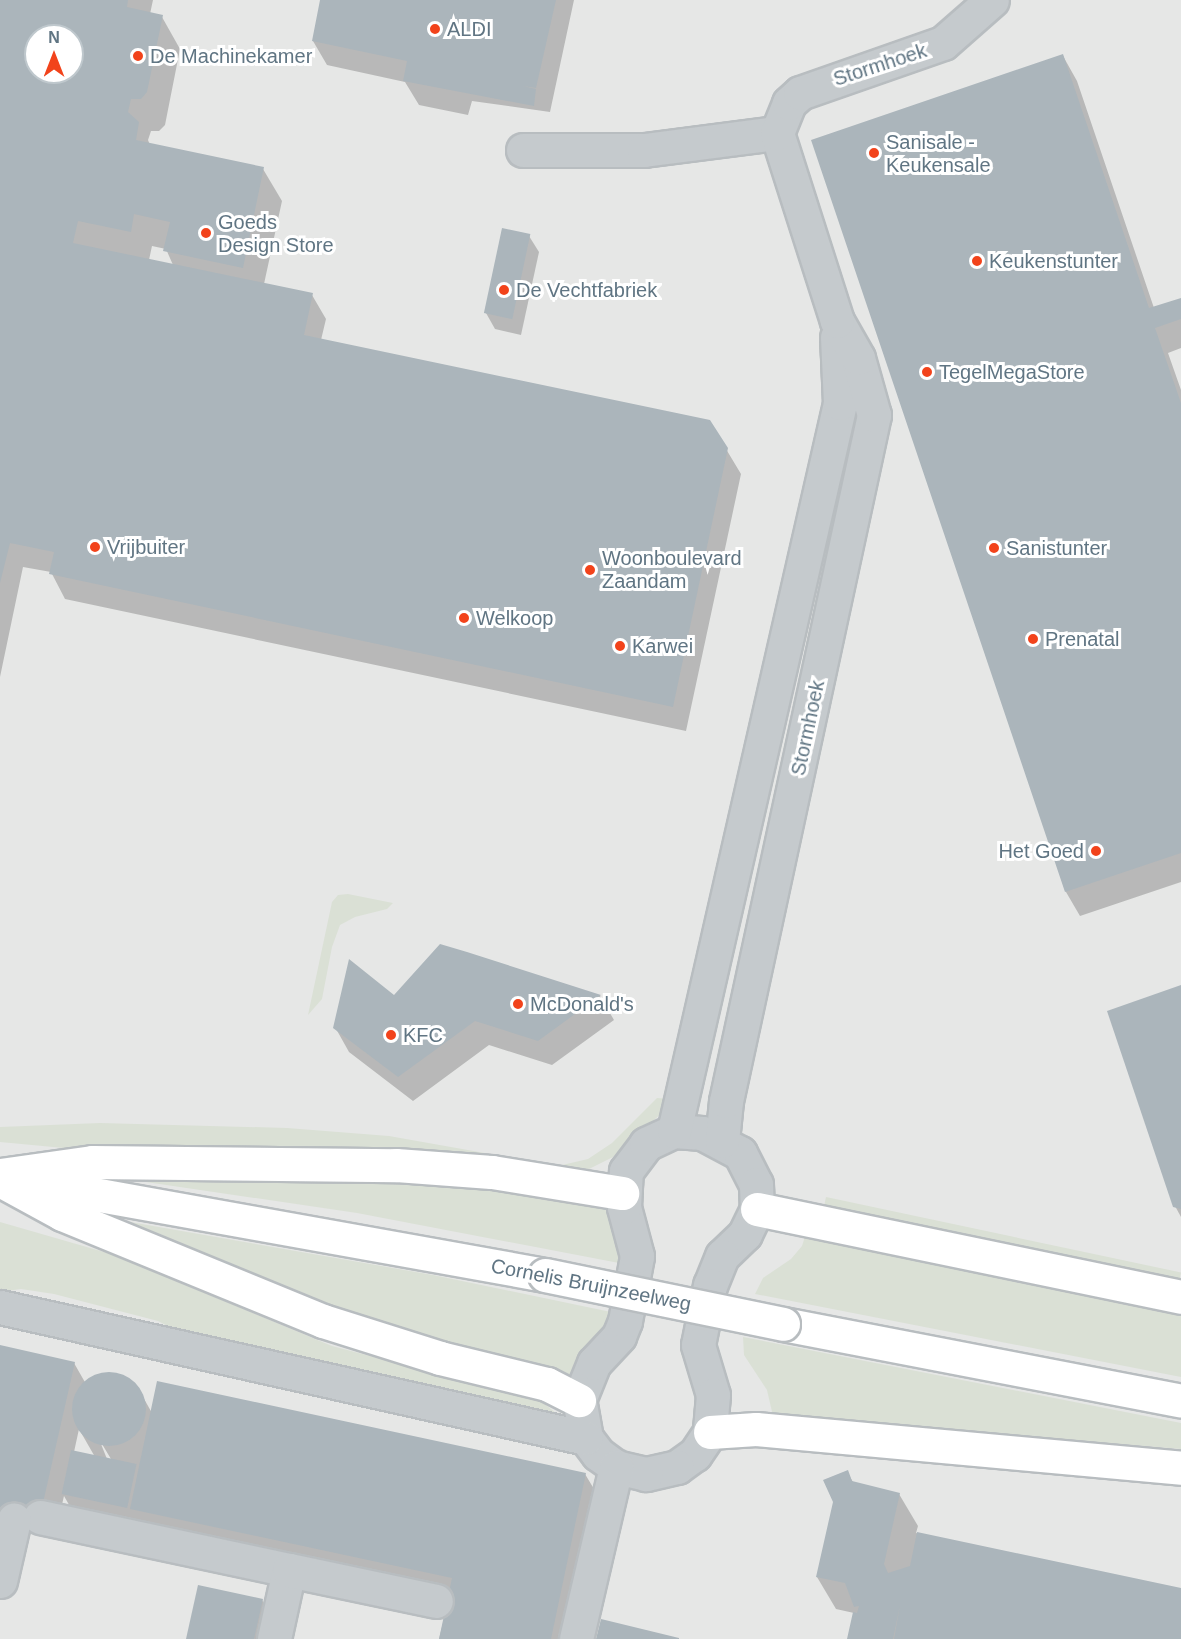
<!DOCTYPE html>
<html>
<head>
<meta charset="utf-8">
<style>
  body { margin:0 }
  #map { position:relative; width:1181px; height:1639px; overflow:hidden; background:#f8f8f5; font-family:Arial,sans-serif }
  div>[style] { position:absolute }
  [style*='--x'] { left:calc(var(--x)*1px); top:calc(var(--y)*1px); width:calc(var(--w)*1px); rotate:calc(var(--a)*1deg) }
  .built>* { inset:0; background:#e6e7e6 }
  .green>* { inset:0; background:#dae0d5; transform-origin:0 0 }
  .shadow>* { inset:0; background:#0003 }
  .building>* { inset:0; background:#abb5bb; transform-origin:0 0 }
  .round { border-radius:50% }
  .roads { filter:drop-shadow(2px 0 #b8bdc0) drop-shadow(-2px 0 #b8bdc0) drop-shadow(0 2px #b8bdc0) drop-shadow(0 -2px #b8bdc0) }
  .minor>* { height:33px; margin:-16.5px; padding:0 16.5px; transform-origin:16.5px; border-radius:16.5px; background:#c5cacd }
  .major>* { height:33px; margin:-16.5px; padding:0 16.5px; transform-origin:16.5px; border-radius:16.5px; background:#fff }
  .bridges { filter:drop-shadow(2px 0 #b8bdc0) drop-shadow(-2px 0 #b8bdc0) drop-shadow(0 2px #b8bdc0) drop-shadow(0 -2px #b8bdc0) }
  .major-bridge>* { height:33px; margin:-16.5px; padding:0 16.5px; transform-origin:16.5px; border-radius:16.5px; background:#fff }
  .dots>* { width:16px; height:16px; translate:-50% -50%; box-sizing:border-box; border:3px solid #fff; border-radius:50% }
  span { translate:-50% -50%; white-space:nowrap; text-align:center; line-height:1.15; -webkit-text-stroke:6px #fff; paint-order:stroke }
  .poi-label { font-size:20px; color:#607583 }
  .left { translate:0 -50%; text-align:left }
  .right { translate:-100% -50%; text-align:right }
  .street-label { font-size:20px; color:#607583 }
  .north { position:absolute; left:24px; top:24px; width:60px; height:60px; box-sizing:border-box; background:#fff; border:2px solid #bfc8cd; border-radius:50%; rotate:0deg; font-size:16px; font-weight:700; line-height:24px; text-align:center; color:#607583 }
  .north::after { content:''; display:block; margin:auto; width:21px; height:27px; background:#f2431b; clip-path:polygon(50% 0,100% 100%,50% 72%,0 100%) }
</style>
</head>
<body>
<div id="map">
  <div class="built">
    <i style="clip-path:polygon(evenodd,0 0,1181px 0,1181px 1639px,0 1639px,0 0,36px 36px,72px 36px,72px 72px,36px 72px,36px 36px)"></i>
  </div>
  <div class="green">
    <i style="clip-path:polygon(348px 894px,393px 903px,387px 909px,355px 917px,340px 925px,332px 947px,322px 999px,308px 1015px,332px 902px,338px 895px)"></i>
    <i style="clip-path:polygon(657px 1098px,670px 1099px,664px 1111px,613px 1157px,587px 1170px,85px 1150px,0 1142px,0 1127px,100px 1123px,287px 1128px,389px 1136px,558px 1166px,588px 1159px,612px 1143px)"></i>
    <i style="clip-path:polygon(85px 1173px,356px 1177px,500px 1188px,608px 1205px,619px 1247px,619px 1263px,357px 1213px)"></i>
    <i style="left:826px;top:1197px;width:363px;height:15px;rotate:12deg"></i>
    <i style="clip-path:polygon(73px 1212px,433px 1275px,611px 1312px,607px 1326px,568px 1378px,457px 1354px)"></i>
    <i style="clip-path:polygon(0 1222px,111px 1254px,332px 1346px,541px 1401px,562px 1418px,183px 1334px,158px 1321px,54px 1294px,21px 1289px,0 1292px)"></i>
    <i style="clip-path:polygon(807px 1230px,1181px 1307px,1181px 1377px,755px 1294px,763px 1278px,791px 1259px,802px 1246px)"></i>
    <i style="clip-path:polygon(743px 1337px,1181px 1423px,1181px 1449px,773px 1416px,767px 1390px,744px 1355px)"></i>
  </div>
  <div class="shadow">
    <i style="clip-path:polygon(evenodd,0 0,153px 0,150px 14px,162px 17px,180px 49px,165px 125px,159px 131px,151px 131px,148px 140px,150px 145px,263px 169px,282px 201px,264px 284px,312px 295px,326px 319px,321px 340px,726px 449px,741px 474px,686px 731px,65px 599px,51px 572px,23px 567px,0 677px,0 0,36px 36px,72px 36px,72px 72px,36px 72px,36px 36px,0 0,152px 246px,166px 249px,173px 265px,149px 260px,152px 246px)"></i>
    <i style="clip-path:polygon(322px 0,574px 0,550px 112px,472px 101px,468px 115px,419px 105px,405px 82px,327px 65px,313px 41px)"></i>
    <i style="clip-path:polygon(1063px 56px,1077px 81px,1154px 308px,1181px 299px,1181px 348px,1168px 353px,1181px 390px,1181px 882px,1080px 916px,1066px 892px)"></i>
    <i style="clip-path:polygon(529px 236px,539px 252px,521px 335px,495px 329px,486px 313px)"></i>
    <i style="clip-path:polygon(1181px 987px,1181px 1217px,1175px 1206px)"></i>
    <i style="clip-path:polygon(600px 996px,614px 1020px,552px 1065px,489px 1045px,413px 1101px,349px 1052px,335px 1027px)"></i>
    <i style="clip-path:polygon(evenodd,0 1347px,74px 1363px,86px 1384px,90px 1380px,117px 1374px,139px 1390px,152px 1413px,585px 1474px,600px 1499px,569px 1639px,439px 1639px,449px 1599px,146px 1533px,137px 1519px,136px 1524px,72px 1510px,64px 1496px,56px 1530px,42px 1532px,0 1523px,0 1347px,79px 1429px,95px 1457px,74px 1452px,79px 1429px,0 1347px,99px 1439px,111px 1459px,107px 1459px,99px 1439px)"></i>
    <i style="clip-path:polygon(847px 1472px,853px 1482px,899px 1494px,918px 1526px,916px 1533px,1181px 1589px,1181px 1639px,848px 1639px,854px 1613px,836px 1609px,817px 1577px)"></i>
    <i style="clip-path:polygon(262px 1600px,276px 1625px,273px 1639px,188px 1639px)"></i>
  </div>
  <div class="building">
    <i style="clip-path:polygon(evenodd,0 0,128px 0,127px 7px,163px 15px,147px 92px,141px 99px,131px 99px,128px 112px,139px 122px,136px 140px,264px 167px,243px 268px,163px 251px,170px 222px,134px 214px,131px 232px,78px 221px,73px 243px,313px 293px,304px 335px,710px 420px,728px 448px,673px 707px,49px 574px,54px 552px,10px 543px,0 583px,0 0,36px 36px,72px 36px,72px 72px,36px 72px,36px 36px)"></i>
    <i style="clip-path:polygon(320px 0,556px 0,536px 88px,523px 86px,536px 89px,534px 106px,403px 81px,407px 61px,312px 41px)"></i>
    <i style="clip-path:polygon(1063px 54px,1149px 308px,1181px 298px,1181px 319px,1155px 328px,1181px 403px,1181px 853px,1065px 892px,811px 140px)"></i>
    <i style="left:502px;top:228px;width:29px;height:87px;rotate:12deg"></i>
    <i style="clip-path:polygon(440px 944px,467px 952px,601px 995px,538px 1041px,475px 1021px,398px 1077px,333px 1028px,349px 959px,394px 995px)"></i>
    <i style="clip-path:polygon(1181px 985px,1181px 1209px,1173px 1207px,1107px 1011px)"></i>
    <i style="clip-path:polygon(0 1345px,75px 1362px,38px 1525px,0 1517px)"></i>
    <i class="round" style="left:72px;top:1372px;width:74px;height:74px"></i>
    <i style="clip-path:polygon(157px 1381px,586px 1473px,551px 1639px,439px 1639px,452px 1578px,130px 1509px)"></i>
    <i style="left:71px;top:1450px;width:67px;height:45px;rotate:12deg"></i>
    <i style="clip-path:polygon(848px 1470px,852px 1481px,900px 1493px,884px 1564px,888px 1573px,910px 1566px,917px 1532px,1181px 1588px,1181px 1639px,894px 1639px,900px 1605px,893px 1639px,847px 1639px,853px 1612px,857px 1613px,859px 1606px,854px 1607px,845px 1583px,816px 1577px,833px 1502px,823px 1480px)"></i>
    <i style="clip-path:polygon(198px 1585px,263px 1599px,254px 1639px,186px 1639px)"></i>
    <i style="clip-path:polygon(601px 1619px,679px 1638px,679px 1639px,596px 1639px)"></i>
  </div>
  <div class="roads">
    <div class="minor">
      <i style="--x:523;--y:150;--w:121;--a:0"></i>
      <i style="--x:644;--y:150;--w:134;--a:-7.3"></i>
      <i style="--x:674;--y:1131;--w:28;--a:4"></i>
      <i style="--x:702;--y:1133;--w:43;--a:27.8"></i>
      <i style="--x:740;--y:1153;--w:35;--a:63"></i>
      <i style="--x:756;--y:1184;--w:25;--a:88"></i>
      <i style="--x:757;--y:1209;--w:28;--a:116"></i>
      <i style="--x:745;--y:1234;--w:32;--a:136"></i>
      <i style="--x:722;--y:1256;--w:31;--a:112"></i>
      <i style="--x:710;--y:1285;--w:61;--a:101.3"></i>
      <i style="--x:698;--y:1345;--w:52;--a:73.3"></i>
      <i style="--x:713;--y:1395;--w:37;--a:95"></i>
      <i style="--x:710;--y:1432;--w:27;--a:124"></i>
      <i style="--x:695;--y:1454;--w:22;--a:144"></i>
      <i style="--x:677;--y:1467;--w:32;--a:167"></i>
      <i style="--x:646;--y:1474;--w:31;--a:-167"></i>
      <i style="--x:616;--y:1467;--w:22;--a:-144"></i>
      <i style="--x:598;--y:1454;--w:20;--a:-127"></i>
      <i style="--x:586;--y:1438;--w:39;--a:-100"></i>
      <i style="--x:579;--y:1400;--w:40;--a:-68"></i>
      <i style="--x:594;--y:1363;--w:37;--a:-47"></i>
      <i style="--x:619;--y:1336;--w:16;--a:-68"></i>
      <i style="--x:625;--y:1321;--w:66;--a:-79.5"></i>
      <i style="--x:637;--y:1256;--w:51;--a:-104.9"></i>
      <i style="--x:624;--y:1207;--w:36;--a:-87"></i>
      <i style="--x:626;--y:1171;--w:34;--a:-53"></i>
      <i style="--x:646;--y:1144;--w:31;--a:-25"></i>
      <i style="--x:674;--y:1131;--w:747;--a:-77.15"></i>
      <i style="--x:840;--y:403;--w:66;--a:-92.6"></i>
      <i style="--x:722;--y:1141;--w:40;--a:-84.3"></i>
      <i style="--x:726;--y:1101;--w:702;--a:-77.83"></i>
      <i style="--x:874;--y:415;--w:59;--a:-105.7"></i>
      <i style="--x:858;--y:358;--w:43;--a:-119.6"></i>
      <i style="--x:837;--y:321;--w:197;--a:-107.7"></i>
      <i style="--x:777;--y:133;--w:32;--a:-68"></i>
      <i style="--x:789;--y:103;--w:15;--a:-42"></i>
      <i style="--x:800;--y:93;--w:151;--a:-19.3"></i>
      <i style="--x:943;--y:43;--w:65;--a:-41.3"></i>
      <i style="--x:0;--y:1307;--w:600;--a:12.6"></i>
      <i style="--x:40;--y:1517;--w:255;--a:12"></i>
      <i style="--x:289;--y:1570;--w:71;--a:102.3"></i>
      <i style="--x:289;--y:1570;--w:150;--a:11.9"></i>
      <i style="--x:0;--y:1581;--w:63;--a:-77.1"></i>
      <i style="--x:576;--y:1639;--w:177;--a:-76.9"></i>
    </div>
    <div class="major">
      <i style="--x:0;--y:1175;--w:93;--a:-8"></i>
      <i style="--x:92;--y:1162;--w:304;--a:0.6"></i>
      <i style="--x:396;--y:1165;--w:96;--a:4.2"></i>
      <i style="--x:492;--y:1172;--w:132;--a:9.2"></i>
      <i style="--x:0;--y:1180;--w:71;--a:28.7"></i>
      <i style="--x:62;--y:1214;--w:282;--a:22.3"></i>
      <i style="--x:323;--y:1321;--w:123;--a:17.5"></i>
      <i style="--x:440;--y:1358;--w:110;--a:13.7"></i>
      <i style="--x:547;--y:1384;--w:36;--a:27"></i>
      <i style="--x:21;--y:1181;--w:532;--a:10.17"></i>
      <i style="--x:757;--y:1209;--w:433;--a:11.7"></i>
      <i style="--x:783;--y:1324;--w:405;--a:10.9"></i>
      <i style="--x:710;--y:1432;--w:46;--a:-3.7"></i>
      <i style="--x:756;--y:1429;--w:427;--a:5.2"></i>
    </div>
  </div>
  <div class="bridges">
    <div class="major-bridge">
      <i style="--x:545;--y:1275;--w:243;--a:11.6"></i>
    </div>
  </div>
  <div class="dots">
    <i style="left:435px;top:29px;background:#f2431b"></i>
    <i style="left:138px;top:56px;background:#f2431b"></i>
    <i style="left:874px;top:153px;background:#f2431b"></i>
    <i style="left:206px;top:233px;background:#f2431b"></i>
    <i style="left:977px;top:261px;background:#f2431b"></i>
    <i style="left:504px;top:290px;background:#f2431b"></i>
    <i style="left:927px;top:372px;background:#f2431b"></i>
    <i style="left:95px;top:547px;background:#f2431b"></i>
    <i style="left:994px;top:548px;background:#f2431b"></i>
    <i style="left:590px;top:570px;background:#f2431b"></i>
    <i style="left:464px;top:618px;background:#f2431b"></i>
    <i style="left:1033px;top:639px;background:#f2431b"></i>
    <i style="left:620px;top:646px;background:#f2431b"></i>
    <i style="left:1096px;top:851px;background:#f2431b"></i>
    <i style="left:518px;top:1004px;background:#f2431b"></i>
    <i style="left:391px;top:1035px;background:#f2431b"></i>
  </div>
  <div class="poi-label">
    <span class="left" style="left:447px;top:29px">ALDI</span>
    <span class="left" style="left:150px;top:56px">De Machinekamer</span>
    <span class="left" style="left:886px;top:154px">Sanisale -<br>Keukensale</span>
    <span class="left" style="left:218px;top:234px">Goeds<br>Design Store</span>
    <span class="left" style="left:989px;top:261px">Keukenstunter</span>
    <span class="left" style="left:516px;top:290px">De Vechtfabriek</span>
    <span class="left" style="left:939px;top:372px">TegelMegaStore</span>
    <span class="left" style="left:107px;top:547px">Vrijbuiter</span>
    <span class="left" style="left:1006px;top:548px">Sanistunter</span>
    <span class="left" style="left:602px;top:570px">Woonboulevard<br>Zaandam</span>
    <span class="left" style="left:476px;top:618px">Welkoop</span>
    <span class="left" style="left:1045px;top:639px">Prenatal</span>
    <span class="left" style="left:632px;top:646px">Karwei</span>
    <span class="right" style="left:1084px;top:851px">Het Goed</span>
    <span class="left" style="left:530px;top:1004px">McDonald's</span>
    <span class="left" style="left:403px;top:1035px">KFC</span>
  </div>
  <div class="street-label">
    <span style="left:880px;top:65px;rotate:-18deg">Stormhoek</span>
    <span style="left:808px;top:728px;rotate:-78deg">Stormhoek</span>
    <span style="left:591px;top:1285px;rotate:11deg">Cornelis Bruijnzeelweg</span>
  </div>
  <div class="north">N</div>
</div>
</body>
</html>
